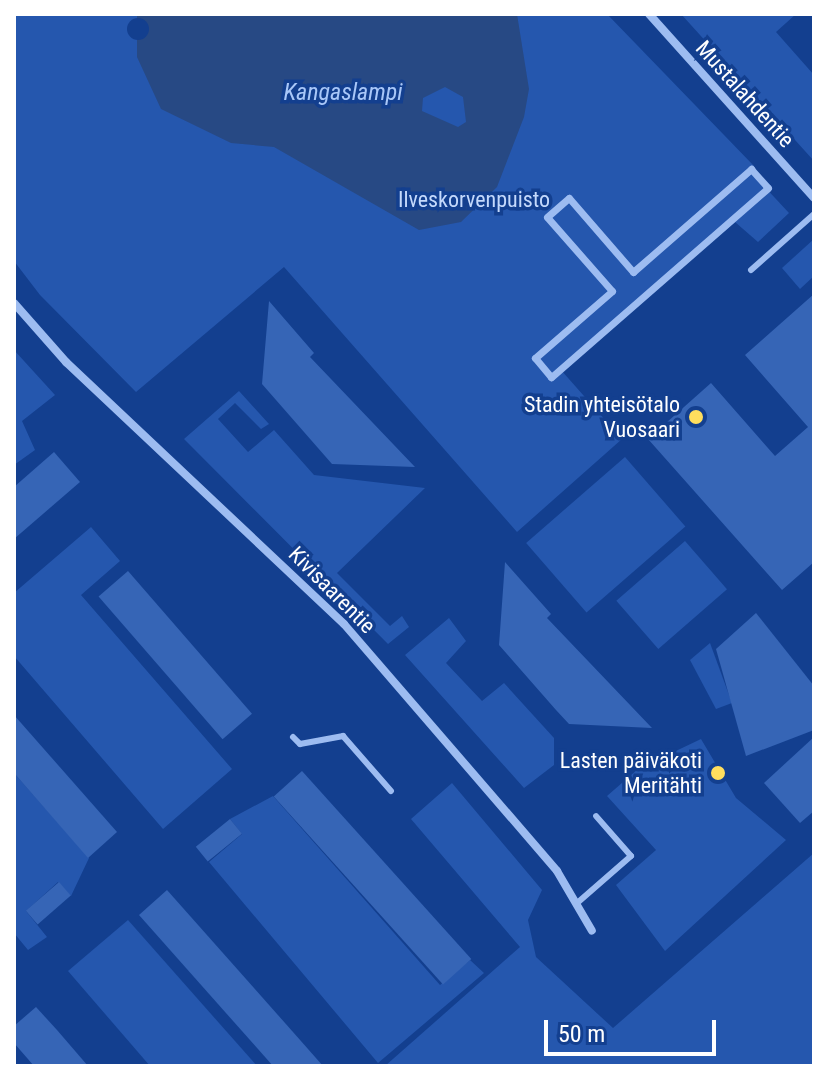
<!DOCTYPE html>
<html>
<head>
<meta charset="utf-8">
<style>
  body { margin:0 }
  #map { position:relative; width:828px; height:1080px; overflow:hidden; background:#133f8f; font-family:"Roboto Condensed",sans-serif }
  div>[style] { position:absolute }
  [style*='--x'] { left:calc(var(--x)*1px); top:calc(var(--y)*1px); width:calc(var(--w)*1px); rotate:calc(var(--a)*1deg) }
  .green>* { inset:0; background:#2557ae; transform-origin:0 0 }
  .water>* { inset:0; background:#274984 }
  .pier>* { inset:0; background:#133f8f }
  .round { border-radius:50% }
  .building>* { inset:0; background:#3665b6; transform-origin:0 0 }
  .service>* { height:6px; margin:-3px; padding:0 3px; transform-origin:3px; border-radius:3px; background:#9dbcf1 }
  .pedestrian>* { height:7px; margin:-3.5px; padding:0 3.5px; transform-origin:3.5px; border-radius:3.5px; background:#9dbcf1 }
  .minor>* { height:8px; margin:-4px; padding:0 4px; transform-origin:4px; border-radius:4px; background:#9dbcf1 }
  .dots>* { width:22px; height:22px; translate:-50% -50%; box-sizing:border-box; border:4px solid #133f8f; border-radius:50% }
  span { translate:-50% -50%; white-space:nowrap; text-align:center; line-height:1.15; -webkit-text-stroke:7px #133f8f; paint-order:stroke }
  .street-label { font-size:22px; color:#fff }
  .park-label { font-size:22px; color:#c4d9fc }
  .poi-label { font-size:22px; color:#fff }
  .right { translate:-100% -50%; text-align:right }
  .water-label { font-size:24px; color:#a9c7f8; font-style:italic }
  .frame { position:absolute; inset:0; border:16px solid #fff; pointer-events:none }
  .scale { position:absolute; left:544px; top:1020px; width:172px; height:36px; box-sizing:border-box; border:4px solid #fff; border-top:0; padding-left:10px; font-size:24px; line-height:28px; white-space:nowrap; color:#fff; -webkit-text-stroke:6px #133f8f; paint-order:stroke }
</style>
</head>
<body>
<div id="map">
  <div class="green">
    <i style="clip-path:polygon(14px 14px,607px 14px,754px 166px,750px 171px,789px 213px,758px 242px,735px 222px,561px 370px,622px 439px,517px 532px,284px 267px,136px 392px,40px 295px,14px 261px)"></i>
    <i style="clip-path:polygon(681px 14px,796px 14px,776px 32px,814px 75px,814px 161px)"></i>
    <i style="clip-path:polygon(814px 239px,814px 276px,800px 289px,782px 268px)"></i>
    <i style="clip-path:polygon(14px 350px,55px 395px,22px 421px,35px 450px,14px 465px)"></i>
    <i style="clip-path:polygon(239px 391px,269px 424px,261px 429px,235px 403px,218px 419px,248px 452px,274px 430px,314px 475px,425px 488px,337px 573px,390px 626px,402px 616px,409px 627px,388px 644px,184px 439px)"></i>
    <i style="left:625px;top:457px;width:92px;height:131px;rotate:49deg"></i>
    <i style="clip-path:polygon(91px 527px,120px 561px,81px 595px,232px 769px,163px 829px,14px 656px,14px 593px)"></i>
    <i style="left:685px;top:541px;width:64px;height:91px;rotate:49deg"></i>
    <i style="clip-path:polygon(449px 618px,466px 641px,446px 663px,482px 701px,504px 683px,554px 738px,554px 765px,524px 788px,405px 655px)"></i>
    <i style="clip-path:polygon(710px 643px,732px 703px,716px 709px,690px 660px)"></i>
    <i style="clip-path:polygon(701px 739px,736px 798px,786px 840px,665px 951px,616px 885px,656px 850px,607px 796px,638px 769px)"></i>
    <i style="clip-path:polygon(14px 773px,89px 858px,71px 896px,58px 882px,26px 911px,47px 937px,28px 950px,14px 933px)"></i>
    <i style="clip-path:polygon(452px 783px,542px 890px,528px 920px,536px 957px,613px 1028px,814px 853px,814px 1066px,385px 1066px,520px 947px,411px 819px)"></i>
    <i style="clip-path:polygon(273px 796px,440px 985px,470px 960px,484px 973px,378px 1063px,209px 862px,242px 834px,230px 819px)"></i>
    <i style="clip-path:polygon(128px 920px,257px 1066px,150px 1066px,68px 971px)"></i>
  </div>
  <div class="water">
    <i style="clip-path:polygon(evenodd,137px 14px,517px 14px,529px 89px,524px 117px,497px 187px,461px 222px,419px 230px,274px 147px,231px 143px,161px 109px,137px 57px,137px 14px,445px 87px,463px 97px,466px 122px,458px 127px,422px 111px,423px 98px,445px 87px)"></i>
  </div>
  <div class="pier">
    <i class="round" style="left:127px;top:18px;width:22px;height:22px"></i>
  </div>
  <div class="building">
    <i style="clip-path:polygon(814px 294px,814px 562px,782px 590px,648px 439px,711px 383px,775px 456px,808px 427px,745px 355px)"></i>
    <i style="clip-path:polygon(269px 301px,314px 353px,310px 357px,415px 467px,332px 464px,262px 384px)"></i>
    <i style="clip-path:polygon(54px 452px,80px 482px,14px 539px,14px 487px)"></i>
    <i style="clip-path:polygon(505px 562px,551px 614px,547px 618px,652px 728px,569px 724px,556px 710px,499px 645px)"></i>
    <i style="left:128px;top:571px;width:189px;height:39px;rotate:49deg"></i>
    <i style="clip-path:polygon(756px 613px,814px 686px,814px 730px,746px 756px,716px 649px)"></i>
    <i style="clip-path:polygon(14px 715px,117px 832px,88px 858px,14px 773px)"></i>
    <i style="clip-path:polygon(814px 737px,814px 811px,800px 823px,764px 783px)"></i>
    <i style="left:302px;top:771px;width:253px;height:38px;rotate:48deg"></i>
    <i style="left:230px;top:819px;width:19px;height:44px;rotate:51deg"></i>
    <i style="left:59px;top:882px;width:18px;height:44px;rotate:49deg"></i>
    <i style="clip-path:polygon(167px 890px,293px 1032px,323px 1066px,273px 1066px,139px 915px)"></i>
    <i style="clip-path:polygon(36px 1007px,57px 1030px,88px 1066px,34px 1066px,14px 1043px,14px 1026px)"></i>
  </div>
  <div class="service">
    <i style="--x:751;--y:270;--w:84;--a:-41.6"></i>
    <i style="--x:293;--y:737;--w:10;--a:45"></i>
    <i style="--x:300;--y:744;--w:44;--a:-10.5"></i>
    <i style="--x:343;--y:736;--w:73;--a:48.9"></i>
    <i style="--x:576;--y:904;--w:73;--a:-41.1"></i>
    <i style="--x:631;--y:856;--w:53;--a:-131.2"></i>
  </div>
  <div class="pedestrian">
    <i style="--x:751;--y:169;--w:25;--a:48"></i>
    <i style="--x:768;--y:188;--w:288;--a:138.9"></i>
    <i style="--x:551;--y:377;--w:25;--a:-130"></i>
    <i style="--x:535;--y:358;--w:102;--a:-41"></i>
    <i style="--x:612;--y:291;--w:98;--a:-131.3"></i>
    <i style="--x:547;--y:217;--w:29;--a:-41"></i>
    <i style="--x:569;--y:198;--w:98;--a:49.1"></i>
    <i style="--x:633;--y:272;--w:157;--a:-41.1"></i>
  </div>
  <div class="minor">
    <i style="--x:649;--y:14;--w:247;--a:48.1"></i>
    <i style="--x:14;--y:303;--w:79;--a:48.6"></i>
    <i style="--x:66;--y:362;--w:382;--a:43.3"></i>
    <i style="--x:344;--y:624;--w:326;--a:49.2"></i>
    <i style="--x:557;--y:871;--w:69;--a:59.7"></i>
  </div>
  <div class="dots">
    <i style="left:696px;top:417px;background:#ffde5e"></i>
    <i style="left:718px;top:773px;background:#ffde5e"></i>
  </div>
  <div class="street-label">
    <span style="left:745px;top:94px;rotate:48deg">Mustalahdentie</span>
    <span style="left:332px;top:590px;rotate:45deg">Kivisaarentie</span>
  </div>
  <div class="park-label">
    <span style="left:474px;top:200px">Ilveskorvenpuisto</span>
  </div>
  <div class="poi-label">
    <span class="right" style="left:680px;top:417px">Stadin yhteisötalo<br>Vuosaari</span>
    <span class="right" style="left:702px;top:773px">Lasten päiväkoti<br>Meritähti</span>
  </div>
  <div class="water-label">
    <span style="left:343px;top:93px">Kangaslampi</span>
  </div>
  <div class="frame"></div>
  <div class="scale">50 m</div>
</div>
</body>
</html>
